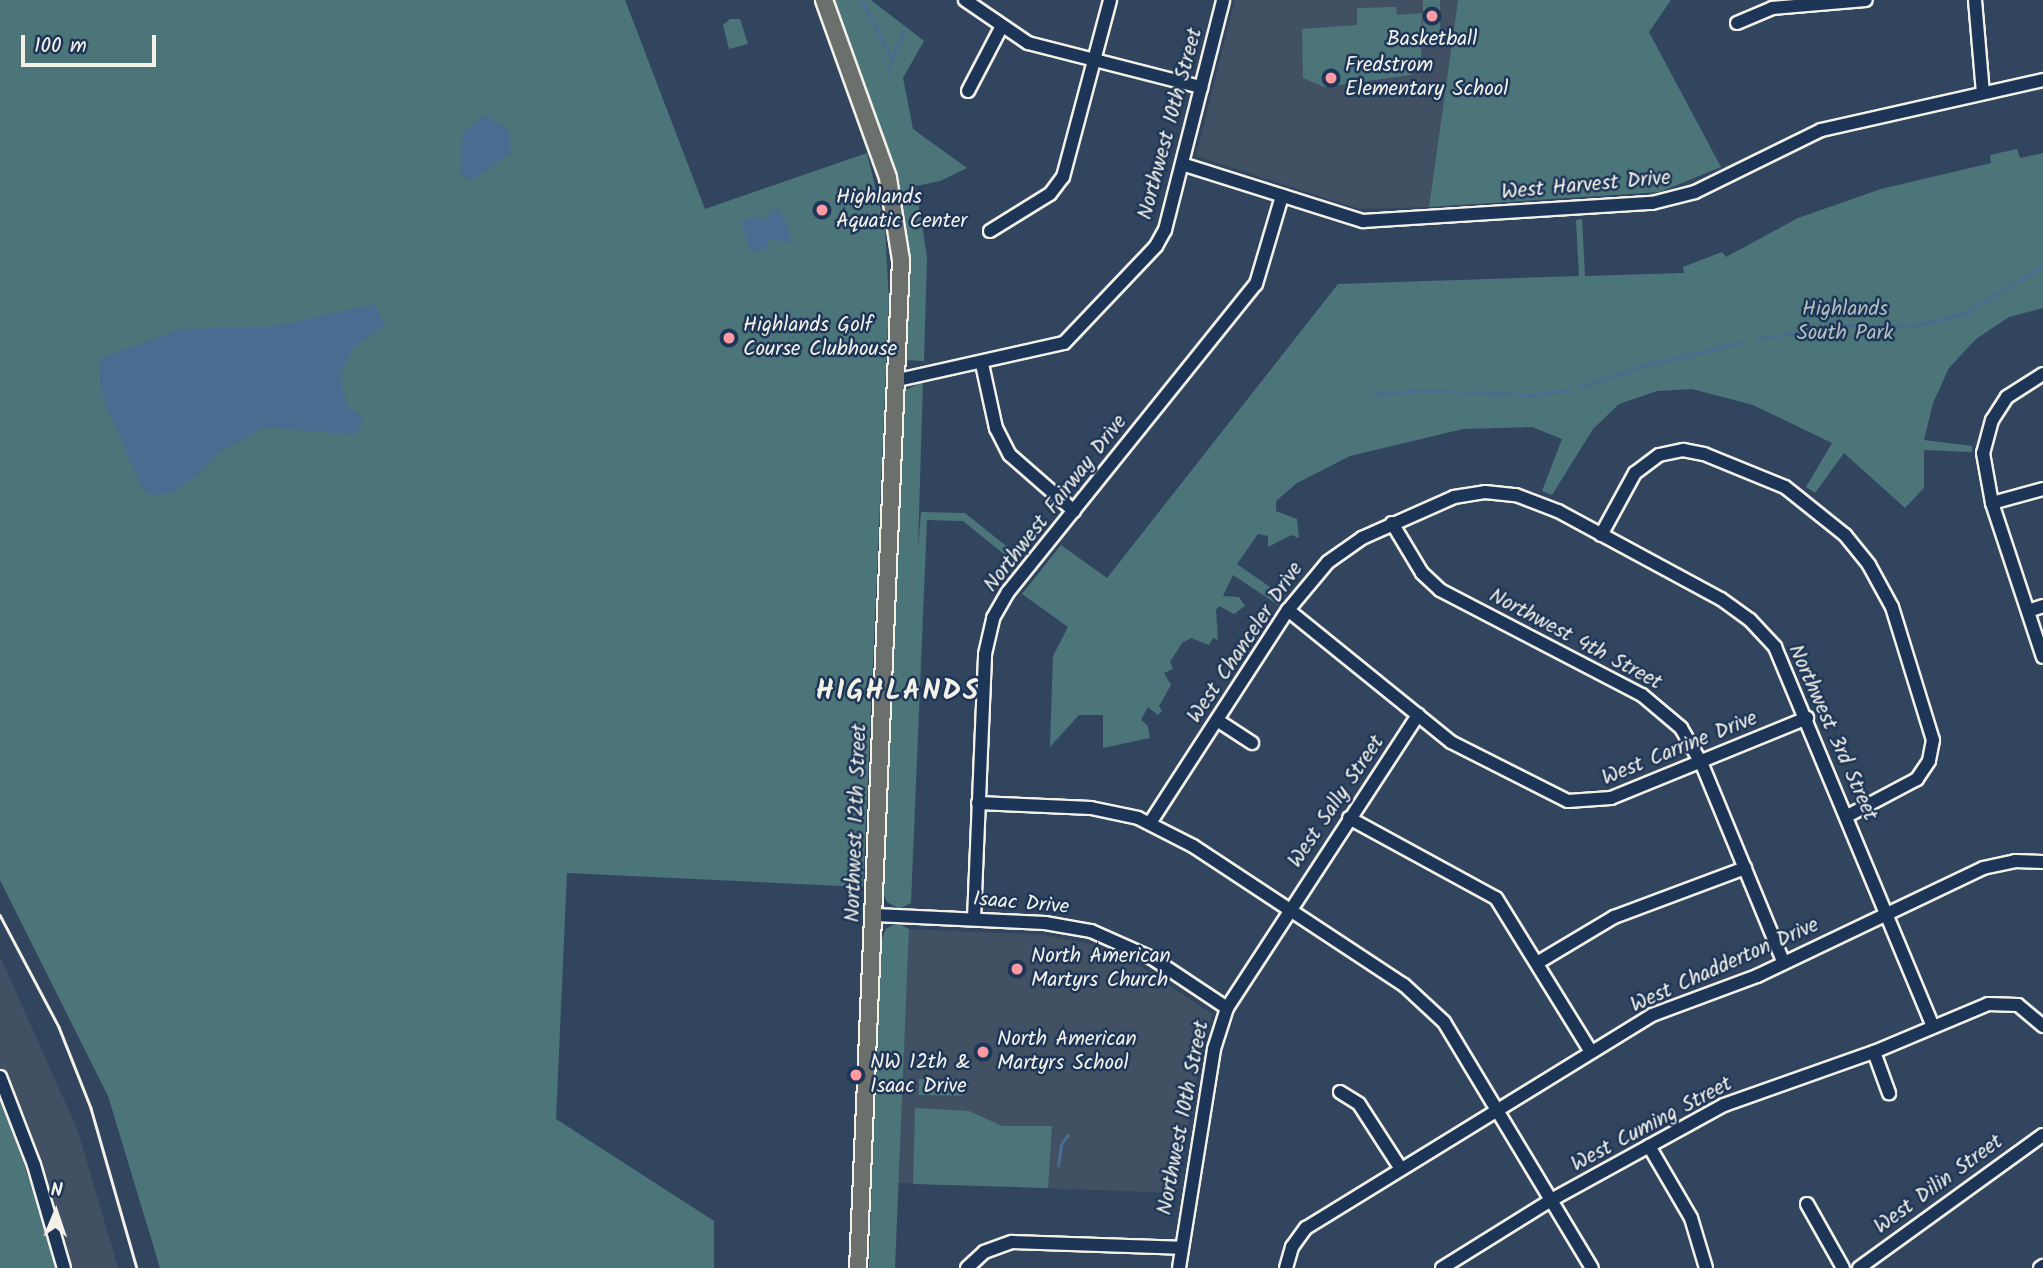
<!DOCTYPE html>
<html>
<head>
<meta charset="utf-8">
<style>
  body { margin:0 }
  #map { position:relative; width:2043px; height:1268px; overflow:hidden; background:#32455e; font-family:Kalam,sans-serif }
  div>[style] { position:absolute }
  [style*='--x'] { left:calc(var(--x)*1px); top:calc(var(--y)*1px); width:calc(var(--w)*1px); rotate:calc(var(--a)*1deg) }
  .built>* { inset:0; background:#415063 }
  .green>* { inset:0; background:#4c757a; transform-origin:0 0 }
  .water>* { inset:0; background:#496d90 }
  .stream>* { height:2.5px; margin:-1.25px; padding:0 1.25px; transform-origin:1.25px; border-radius:1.25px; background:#496d90 }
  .roads { filter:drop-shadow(2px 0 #f4f1e8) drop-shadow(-2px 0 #f4f1e8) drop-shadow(0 2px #f4f1e8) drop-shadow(0 -2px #f4f1e8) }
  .minor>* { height:12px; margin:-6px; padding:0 6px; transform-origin:6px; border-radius:6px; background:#1d3557 }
  .major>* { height:16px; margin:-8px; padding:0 8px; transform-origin:8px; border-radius:8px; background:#6b706d }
  .rail>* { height:2.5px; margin:-1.25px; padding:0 1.25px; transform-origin:1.25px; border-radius:1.25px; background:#f4f1e8 }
  .dots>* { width:19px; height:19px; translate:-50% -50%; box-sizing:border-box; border:4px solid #1d3557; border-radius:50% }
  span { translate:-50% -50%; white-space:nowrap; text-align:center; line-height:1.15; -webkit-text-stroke:5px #1d3557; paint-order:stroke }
  .poi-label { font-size:21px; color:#f4f1e8 }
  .left { translate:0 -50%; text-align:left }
  .street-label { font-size:21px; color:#f4f1e8 }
  .park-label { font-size:21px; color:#b1bfbc }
  .district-label { font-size:28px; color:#f4f1e8; font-weight:700; letter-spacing:2px }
  .north { position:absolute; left:21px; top:1177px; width:70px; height:70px; -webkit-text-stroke:5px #1d3557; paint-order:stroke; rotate:2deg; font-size:19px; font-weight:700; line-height:28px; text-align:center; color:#f4f1e8 }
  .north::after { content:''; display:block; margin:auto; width:24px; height:32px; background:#f4f1e8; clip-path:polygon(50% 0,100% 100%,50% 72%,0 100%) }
  .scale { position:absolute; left:21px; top:35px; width:135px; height:32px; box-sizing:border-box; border:4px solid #f4f1e8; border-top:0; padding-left:9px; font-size:21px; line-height:24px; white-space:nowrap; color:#f4f1e8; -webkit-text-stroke:5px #1d3557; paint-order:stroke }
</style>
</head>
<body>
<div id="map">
  <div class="built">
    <i style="clip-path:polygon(1235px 0,1458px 0,1429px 207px,1360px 209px,1196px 156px)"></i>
    <i style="clip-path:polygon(909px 929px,1044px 935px,1095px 945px,1143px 968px,1212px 1014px,1200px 1059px,1177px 1193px,898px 1183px)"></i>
    <i style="clip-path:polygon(0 956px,78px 1131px,118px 1268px,0 1268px)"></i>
  </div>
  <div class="green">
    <i style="clip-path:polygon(0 0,625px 0,705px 209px,867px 153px,885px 227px,889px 302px,863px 887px,567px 873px,556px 1119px,714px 1221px,714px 1268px,160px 1268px,108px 1096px,0 880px)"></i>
    <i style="clip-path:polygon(829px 0,871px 0,924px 41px,903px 78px,913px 129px,967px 168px,940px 181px,916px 186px,927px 257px,924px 361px,904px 360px,906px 268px)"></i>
    <i style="left:1423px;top:0;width:17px;height:33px"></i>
    <i style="clip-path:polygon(1458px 0,1671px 0,1649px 32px,1721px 167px,1660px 192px,1429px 207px)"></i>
    <i style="clip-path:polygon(1396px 7px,1397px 15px,1422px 13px,1421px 61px,1411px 75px,1324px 87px,1303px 78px,1302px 29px,1357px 25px,1357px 8px)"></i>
    <i style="clip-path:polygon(730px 19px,740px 19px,748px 44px,729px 49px,723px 25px)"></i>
    <i style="clip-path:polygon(2017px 149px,2020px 158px,2043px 153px,2043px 308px,2009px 317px,1976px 339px,1949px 368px,1933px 403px,1924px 440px,1972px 446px,1972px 452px,1924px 450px,1924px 488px,1905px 508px,1844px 453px,1815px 493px,1806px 487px,1832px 443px,1753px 405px,1692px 389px,1657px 391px,1619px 404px,1593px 429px,1552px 495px,1542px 491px,1562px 439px,1532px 427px,1463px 429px,1350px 456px,1297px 483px,1276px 501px,1276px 511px,1297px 519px,1299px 538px,1291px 535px,1268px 547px,1268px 536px,1258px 534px,1237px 564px,1284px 597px,1278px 605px,1233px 575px,1223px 596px,1239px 597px,1245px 606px,1234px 614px,1219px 606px,1216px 610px,1218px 640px,1213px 638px,1209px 645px,1191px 638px,1182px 643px,1170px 662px,1173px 669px,1164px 673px,1171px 685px,1159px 706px,1162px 711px,1158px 715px,1148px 707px,1141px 720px,1148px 726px,1150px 738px,1103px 748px,1103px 715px,1079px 715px,1050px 747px,1053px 656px,1068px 627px,1022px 594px,1061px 545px,1107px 578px,1338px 284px,1579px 276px,1576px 220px,1582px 219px,1585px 276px,1684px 273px,1683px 267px,1722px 252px,1726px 257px,1798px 218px,1881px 189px,1991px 163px,1990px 155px)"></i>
    <i style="clip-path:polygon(923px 382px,918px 547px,921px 512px,965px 513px,1020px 557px,1015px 563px,963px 521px,927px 520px,911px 903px,899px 909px,887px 902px,881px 888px,903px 391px)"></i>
    <i style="clip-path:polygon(896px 923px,909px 929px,895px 1268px,869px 1268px,879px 946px,886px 929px)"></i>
    <i style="left:919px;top:1079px;width:44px;height:16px;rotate:1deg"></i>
    <i style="clip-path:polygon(0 1098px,38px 1204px,56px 1268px,0 1268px)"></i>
    <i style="clip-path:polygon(915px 1108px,969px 1111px,1002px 1126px,1052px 1126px,1048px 1188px,913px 1184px)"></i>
  </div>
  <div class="water">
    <i style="clip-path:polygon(484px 115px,508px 129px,512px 153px,471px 181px,460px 173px,463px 133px)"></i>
    <i style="clip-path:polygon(776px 208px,788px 225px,792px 243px,767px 239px,769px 247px,751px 253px,741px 222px,758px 216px,761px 222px)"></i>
    <i style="clip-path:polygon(375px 304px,385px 325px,353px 348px,341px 374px,346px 405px,363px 418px,356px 435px,265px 427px,221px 451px,198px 475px,171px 493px,151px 495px,142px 488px,101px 393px,99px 365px,103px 357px,182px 329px,276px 326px)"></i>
  </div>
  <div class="stream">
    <i style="--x:862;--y:0;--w:68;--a:63.1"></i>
    <i style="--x:888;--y:69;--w:42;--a:-67.7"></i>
    <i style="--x:1757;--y:339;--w:85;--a:-9.5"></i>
    <i style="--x:1841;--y:325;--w:72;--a:0.8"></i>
    <i style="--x:1913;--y:326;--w:51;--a:-13.5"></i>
    <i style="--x:1963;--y:314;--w:93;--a:-31"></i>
    <i style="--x:1581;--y:387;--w:61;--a:-19"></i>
    <i style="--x:1639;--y:367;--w:107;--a:-13.5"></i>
    <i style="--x:1373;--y:394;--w:48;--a:-4.8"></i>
    <i style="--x:1421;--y:390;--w:112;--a:2.6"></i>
    <i style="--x:1533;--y:395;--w:37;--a:-8"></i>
    <i style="--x:1058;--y:1166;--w:22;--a:-82"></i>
    <i style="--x:1061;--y:1144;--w:11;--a:-52"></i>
  </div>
  <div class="roads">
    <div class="minor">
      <i style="--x:965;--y:0;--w:76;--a:34.3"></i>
      <i style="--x:1028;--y:43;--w:179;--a:14.3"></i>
      <i style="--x:1975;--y:0;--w:93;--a:85.1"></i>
      <i style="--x:1737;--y:23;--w:38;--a:-23"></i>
      <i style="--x:1772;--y:8;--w:94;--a:-4.9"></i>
      <i style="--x:968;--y:91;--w:71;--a:-62.4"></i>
      <i style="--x:1182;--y:164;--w:190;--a:17.5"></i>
      <i style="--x:1363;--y:221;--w:290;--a:-3.6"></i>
      <i style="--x:1652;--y:203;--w:44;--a:-14.3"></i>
      <i style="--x:1695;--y:192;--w:140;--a:-26.2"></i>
      <i style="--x:1821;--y:130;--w:228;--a:-12.7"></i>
      <i style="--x:990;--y:231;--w:70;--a:-31.7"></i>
      <i style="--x:1050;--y:194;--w:21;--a:-53"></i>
      <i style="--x:1063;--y:177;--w:183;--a:-75.1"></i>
      <i style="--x:982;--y:364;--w:66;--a:77.7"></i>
      <i style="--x:996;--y:428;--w:30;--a:63"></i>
      <i style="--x:1010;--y:455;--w:85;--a:41.2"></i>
      <i style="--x:2043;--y:374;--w:43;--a:147.4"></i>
      <i style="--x:2007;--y:397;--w:27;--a:123"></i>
      <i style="--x:1992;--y:420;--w:34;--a:105"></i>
      <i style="--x:1983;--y:453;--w:51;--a:79.8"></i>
      <i style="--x:1992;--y:503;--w:162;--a:71.7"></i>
      <i style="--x:898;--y:380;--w:170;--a:-12.6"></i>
      <i style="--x:1064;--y:343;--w:134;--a:-46.5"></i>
      <i style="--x:1156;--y:246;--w:18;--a:-61"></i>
      <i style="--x:1165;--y:230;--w:237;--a:-75.8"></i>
      <i style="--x:1992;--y:503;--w:53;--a:-15.4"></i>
      <i style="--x:1392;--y:523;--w:58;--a:59"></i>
      <i style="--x:1422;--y:573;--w:25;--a:43"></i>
      <i style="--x:1440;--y:590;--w:228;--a:27.5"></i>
      <i style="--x:1642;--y:695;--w:51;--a:40.2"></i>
      <i style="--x:1681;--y:728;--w:39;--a:60"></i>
      <i style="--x:1701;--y:762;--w:217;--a:67.6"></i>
      <i style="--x:1601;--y:535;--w:71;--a:-61.3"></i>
      <i style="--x:1635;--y:473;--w:30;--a:-37"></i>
      <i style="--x:1659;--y:455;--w:25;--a:-12"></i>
      <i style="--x:1683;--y:450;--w:21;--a:11"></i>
      <i style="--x:1704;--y:454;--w:87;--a:22.2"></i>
      <i style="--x:1785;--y:487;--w:77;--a:38.7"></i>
      <i style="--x:1845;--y:535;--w:38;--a:51"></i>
      <i style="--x:1869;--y:565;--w:48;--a:61.3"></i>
      <i style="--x:1892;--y:607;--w:139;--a:72.9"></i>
      <i style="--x:1933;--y:740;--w:21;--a:101"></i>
      <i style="--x:1929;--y:761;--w:22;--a:124"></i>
      <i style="--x:1917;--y:779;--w:79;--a:152.1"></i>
      <i style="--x:1288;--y:610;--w:210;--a:39"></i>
      <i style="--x:1451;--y:742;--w:131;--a:26.8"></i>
      <i style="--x:1568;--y:801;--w:43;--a:-4"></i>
      <i style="--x:1611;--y:798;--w:212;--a:-22.2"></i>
      <i style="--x:2028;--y:611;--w:16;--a:-18"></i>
      <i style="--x:1217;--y:720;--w:42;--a:33.3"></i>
      <i style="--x:978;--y:803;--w:113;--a:2.5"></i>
      <i style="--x:1091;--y:808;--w:48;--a:12"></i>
      <i style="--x:1138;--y:818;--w:62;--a:27"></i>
      <i style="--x:1193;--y:846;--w:253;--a:33.4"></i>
      <i style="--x:1404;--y:985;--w:54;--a:42.8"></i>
      <i style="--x:1444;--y:1022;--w:287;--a:59"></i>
      <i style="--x:1349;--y:818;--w:167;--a:28.6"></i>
      <i style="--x:1496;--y:898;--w:181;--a:58.3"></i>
      <i style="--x:1150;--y:823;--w:254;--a:-57.1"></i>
      <i style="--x:1288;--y:610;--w:62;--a:-50.2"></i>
      <i style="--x:1328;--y:562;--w:42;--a:-35.2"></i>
      <i style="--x:1362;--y:538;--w:101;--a:-24"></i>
      <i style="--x:1454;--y:497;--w:31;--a:-9"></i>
      <i style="--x:1485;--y:492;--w:31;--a:6"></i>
      <i style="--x:1516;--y:495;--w:45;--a:20.9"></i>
      <i style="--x:1558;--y:511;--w:185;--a:28.4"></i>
      <i style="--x:1721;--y:599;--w:36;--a:36"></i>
      <i style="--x:1750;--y:620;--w:37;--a:47"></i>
      <i style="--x:1775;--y:647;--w:411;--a:67.4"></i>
      <i style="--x:875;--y:915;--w:170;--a:2.7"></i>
      <i style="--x:1045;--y:923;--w:47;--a:9.9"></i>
      <i style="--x:1091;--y:931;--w:67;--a:23.9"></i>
      <i style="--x:1152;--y:958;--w:90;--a:33.7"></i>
      <i style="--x:974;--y:919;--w:265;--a:-87.6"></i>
      <i style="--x:985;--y:654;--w:37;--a:-77"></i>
      <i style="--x:993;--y:618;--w:30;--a:-60"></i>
      <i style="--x:1008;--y:592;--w:395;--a:-51.2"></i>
      <i style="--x:1256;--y:284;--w:92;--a:-73.5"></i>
      <i style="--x:1537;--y:963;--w:90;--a:-30.9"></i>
      <i style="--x:1614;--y:917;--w:140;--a:-20.5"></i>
      <i style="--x:1874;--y:1052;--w:44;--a:69.9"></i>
      <i style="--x:0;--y:1077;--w:94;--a:68.9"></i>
      <i style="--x:34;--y:1165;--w:107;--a:73.8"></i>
      <i style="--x:1340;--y:1092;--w:22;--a:32"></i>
      <i style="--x:1359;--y:1104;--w:77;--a:57.1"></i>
      <i style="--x:1649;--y:1146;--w:83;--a:59.7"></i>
      <i style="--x:1691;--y:1218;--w:52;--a:73.3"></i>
      <i style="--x:1807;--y:1204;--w:73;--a:60.6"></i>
      <i style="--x:967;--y:1268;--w:23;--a:-43"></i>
      <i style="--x:984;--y:1252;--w:30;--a:-20"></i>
      <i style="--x:1012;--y:1242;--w:168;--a:2"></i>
      <i style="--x:1179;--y:1268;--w:222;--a:-80.9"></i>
      <i style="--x:1214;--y:1049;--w:43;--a:-72.4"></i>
      <i style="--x:1227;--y:1008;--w:350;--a:-56.9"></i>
      <i style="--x:1286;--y:1268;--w:22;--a:-74"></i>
      <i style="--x:1292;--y:1247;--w:24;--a:-54"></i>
      <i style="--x:1306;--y:1228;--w:406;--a:-31.6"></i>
      <i style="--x:1652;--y:1015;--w:112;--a:-20.4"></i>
      <i style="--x:1757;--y:976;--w:250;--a:-25.5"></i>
      <i style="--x:1983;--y:868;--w:33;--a:-12"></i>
      <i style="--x:2015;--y:861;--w:28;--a:2"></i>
      <i style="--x:1442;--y:1268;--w:131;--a:-31.9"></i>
      <i style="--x:1553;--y:1199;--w:195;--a:-28.8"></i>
      <i style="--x:1724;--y:1105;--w:159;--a:-19.5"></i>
      <i style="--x:1874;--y:1052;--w:124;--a:-22.8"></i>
      <i style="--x:1988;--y:1004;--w:30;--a:2"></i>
      <i style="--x:2018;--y:1005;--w:33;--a:40"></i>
      <i style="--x:1859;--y:1268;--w:227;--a:-35.9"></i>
      <i style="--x:2040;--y:1268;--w:4;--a:-34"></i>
    </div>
    <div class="major">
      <i style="--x:824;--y:0;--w:189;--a:70.2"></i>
      <i style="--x:888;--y:178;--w:83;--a:81"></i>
      <i style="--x:901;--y:260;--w:1009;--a:92.44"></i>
    </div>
  </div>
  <div class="rail">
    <i style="--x:0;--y:915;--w:127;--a:62.2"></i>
    <i style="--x:59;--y:1027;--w:87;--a:68.4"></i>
    <i style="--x:91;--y:1108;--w:166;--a:74"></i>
  </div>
  <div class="dots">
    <i style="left:1432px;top:16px;background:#ff9aa2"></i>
    <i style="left:1331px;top:78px;background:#ff9aa2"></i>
    <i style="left:822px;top:210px;background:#ff9aa2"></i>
    <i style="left:729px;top:338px;background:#ff9aa2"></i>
    <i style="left:1017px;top:969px;background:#ff9aa2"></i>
    <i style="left:983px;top:1052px;background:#ff9aa2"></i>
    <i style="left:856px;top:1075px;background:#ff9aa2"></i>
  </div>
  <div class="poi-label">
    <span style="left:1432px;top:40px">Basketball</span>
    <span class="left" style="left:1345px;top:78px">Fredstrom<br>Elementary School</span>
    <span class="left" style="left:836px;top:210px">Highlands<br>Aquatic Center</span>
    <span class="left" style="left:743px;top:338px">Highlands Golf<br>Course Clubhouse</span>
    <span class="left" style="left:1031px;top:969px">North American<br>Martyrs Church</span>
    <span class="left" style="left:997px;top:1052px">North American<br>Martyrs School</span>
    <span class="left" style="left:870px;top:1075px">NW 12th &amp;<br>Isaac Drive</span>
  </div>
  <div class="street-label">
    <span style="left:1171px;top:124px;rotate:-75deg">Northwest 10th Street</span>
    <span style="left:1586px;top:186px;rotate:-5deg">West Harvest Drive</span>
    <span style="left:1056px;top:504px;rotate:-52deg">Northwest Fairway Drive</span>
    <span style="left:1575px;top:640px;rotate:28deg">Northwest 4th Street</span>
    <span style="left:1246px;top:643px;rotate:-56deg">West Chanceler Drive</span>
    <span style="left:1832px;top:733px;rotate:66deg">Northwest 3rd Street</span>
    <span style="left:1680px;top:749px;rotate:-22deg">West Carrine Drive</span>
    <span style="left:1337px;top:802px;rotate:-56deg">West Sally Street</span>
    <span style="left:857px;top:823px;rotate:-88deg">Northwest 12th Street</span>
    <span style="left:1021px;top:904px;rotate:5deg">Isaac Drive</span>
    <span style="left:1725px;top:966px;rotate:-24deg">West Chadderton Drive</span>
    <span style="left:1184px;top:1118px;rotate:-79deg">Northwest 10th Street</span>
    <span style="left:1652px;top:1125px;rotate:-28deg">West Cuming Street</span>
    <span style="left:1939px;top:1185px;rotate:-36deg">West Dilin Street</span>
  </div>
  <div class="park-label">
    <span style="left:1845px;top:322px">Highlands<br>South Park</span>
  </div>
  <div class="district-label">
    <span style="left:898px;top:692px">HIGHLANDS</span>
  </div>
  <div class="north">N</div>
  <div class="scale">100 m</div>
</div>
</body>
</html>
